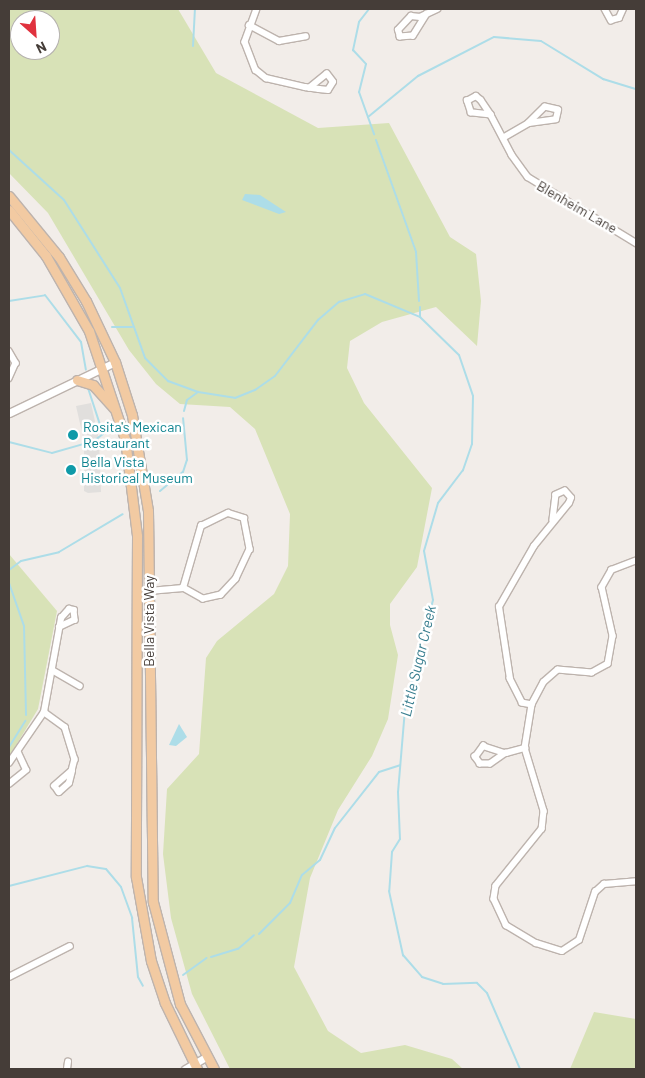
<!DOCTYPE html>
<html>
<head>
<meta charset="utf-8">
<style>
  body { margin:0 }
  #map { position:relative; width:645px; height:1078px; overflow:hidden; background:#f2ede9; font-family:Barlow,sans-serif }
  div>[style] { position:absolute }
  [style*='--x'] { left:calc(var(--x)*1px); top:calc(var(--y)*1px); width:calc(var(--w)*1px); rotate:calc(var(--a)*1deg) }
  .green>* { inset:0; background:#d8e2b7 }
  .parking>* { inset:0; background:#e1dfdd }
  .water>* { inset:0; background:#addde8 }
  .stream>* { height:2px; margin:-1px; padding:0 1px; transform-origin:1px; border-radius:1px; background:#addde8 }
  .roads { filter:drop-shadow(1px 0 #bdb3ad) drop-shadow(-1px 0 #bdb3ad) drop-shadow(0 1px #bdb3ad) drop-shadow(0 -1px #bdb3ad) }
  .minor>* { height:5.5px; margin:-2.75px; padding:0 2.75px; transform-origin:2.75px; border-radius:2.75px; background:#fff }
  .tertiary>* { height:7px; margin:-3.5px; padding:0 3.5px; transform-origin:3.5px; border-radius:3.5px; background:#fff }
  .primary>* { height:9px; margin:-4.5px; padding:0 4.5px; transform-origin:4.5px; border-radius:4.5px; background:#f2caa2 }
  .dots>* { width:14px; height:14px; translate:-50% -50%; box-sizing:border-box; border:2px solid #fff; border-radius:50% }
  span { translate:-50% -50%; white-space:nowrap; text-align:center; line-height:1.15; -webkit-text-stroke:5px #fff; paint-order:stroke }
  .street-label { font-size:14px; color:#453d38 }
  .culture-label { font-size:14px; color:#0d838f }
  .left { translate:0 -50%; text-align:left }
  .water-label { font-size:15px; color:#377d8e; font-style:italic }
  .frame { position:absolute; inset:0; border:10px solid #453d38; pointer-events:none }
  .north { position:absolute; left:10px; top:10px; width:50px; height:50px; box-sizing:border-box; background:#fff; border:1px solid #b5b1af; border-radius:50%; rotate:154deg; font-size:14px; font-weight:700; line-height:20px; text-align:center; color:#453d38 }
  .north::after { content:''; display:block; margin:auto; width:18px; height:22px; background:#e0323e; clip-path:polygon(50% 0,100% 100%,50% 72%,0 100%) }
</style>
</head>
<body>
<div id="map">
  <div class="green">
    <i style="clip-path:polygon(evenodd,9px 9px,178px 9px,216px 73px,318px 128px,389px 123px,450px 237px,476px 254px,481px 301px,477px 346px,436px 307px,382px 322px,350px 341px,347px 368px,364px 403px,432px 488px,417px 567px,390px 604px,390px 625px,398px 655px,388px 719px,372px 756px,338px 810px,310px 878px,294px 967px,328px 1031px,361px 1053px,405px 1045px,452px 1059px,463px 1069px,230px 1069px,192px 994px,171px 918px,163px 854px,167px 789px,199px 754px,206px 658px,217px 641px,274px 594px,288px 566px,290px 514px,255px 429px,230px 407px,180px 404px,156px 384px,129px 350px,48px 213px,9px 173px,9px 9px,20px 20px,50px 20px,50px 50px,20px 50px,20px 20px)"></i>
    <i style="clip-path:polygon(9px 554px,57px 611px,38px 709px,9px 757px)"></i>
    <i style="clip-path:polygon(594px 1012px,636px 1019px,636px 1069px,570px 1069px)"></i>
  </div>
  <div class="parking">
    <i style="clip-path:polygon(91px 403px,99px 440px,101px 492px,88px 493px,84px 491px,84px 441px,76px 406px)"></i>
  </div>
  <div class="water">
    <i style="clip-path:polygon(245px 194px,260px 195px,286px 212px,279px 214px,242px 200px)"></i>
    <i style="clip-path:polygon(179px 724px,187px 737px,176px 746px,169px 745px)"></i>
  </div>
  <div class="stream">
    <i style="--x:369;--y:9;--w:16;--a:128"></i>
    <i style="--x:359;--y:22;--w:29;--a:102"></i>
    <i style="--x:353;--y:50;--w:19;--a:47"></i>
    <i style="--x:366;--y:64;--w:29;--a:104"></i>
    <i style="--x:359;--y:92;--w:45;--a:70.3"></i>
    <i style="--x:193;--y:46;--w:37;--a:-87"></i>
    <i style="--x:368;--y:117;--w:65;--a:-39.4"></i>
    <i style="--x:418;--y:76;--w:85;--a:-27.2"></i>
    <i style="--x:494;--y:37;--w:47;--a:4.9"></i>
    <i style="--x:541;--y:41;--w:73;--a:31.5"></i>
    <i style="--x:603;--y:79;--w:34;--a:17"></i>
    <i style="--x:376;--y:140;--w:119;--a:70.3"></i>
    <i style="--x:416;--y:252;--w:49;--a:86.5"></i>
    <i style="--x:9;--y:150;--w:74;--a:42.3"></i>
    <i style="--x:64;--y:200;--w:104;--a:57.5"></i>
    <i style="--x:120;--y:288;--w:74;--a:70.3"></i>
    <i style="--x:145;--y:358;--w:33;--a:45"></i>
    <i style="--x:168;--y:381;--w:32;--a:20"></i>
    <i style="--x:198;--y:392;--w:37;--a:9"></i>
    <i style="--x:235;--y:398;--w:22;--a:-22"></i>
    <i style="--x:255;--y:390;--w:24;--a:-35"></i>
    <i style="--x:275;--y:376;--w:71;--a:-52.5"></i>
    <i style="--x:318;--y:320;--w:28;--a:-41"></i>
    <i style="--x:339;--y:302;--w:27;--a:-17"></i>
    <i style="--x:365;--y:294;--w:60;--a:22.7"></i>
    <i style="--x:420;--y:317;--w:54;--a:44.3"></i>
    <i style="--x:459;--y:355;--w:43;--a:71.1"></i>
    <i style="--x:473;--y:396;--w:48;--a:91.2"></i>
    <i style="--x:472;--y:444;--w:28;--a:109"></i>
    <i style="--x:463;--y:470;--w:41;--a:127.1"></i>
    <i style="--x:438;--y:503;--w:50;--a:106.3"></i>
    <i style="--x:424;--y:551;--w:50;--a:79.6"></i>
    <i style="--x:433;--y:600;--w:113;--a:104.4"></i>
    <i style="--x:405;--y:709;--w:83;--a:94.8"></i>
    <i style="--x:398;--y:792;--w:47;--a:87.6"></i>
    <i style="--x:400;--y:839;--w:15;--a:122"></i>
    <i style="--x:392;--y:852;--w:39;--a:94"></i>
    <i style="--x:389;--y:891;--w:66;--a:77.7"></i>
    <i style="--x:403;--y:955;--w:29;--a:49"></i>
    <i style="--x:422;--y:977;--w:22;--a:18"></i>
    <i style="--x:443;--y:984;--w:34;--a:-2"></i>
    <i style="--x:477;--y:983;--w:14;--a:45"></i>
    <i style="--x:487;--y:993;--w:83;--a:66.5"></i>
    <i style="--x:9;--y:301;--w:36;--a:-9"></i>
    <i style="--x:45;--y:295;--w:59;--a:52.5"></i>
    <i style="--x:81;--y:342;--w:28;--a:80"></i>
    <i style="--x:420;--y:307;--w:10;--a:90"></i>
    <i style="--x:112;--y:327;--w:20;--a:0"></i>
    <i style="--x:88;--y:388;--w:48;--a:71.9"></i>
    <i style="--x:103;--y:434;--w:10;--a:143"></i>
    <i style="--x:184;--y:411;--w:11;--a:-75"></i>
    <i style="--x:187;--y:400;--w:14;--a:-36"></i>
    <i style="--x:9;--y:442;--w:44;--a:14.3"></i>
    <i style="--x:52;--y:453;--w:35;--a:-16"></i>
    <i style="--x:160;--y:491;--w:30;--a:-40"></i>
    <i style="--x:183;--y:472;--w:13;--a:-72"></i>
    <i style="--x:187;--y:460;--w:42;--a:-95.4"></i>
    <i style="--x:9;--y:570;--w:15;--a:-37"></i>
    <i style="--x:21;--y:561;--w:39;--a:-13"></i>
    <i style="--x:59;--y:552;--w:74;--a:-30.7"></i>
    <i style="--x:9;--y:583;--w:46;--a:70.8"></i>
    <i style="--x:24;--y:626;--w:89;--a:88.7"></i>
    <i style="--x:9;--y:747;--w:31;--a:-58"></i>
    <i style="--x:9;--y:886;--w:81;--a:-14.4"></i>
    <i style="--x:87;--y:866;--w:19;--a:9"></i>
    <i style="--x:106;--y:869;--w:23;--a:50"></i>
    <i style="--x:121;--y:887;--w:33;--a:70"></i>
    <i style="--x:132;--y:918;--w:59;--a:84.2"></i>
    <i style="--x:138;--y:977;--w:10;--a:61"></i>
    <i style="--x:259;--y:934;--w:44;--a:-45"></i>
    <i style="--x:290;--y:903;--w:30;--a:-67"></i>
    <i style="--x:302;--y:875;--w:23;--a:-40"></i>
    <i style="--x:320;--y:860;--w:35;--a:-65"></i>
    <i style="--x:335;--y:828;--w:71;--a:-51.8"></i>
    <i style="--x:379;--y:772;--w:22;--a:-18"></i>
    <i style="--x:211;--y:957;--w:28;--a:-17"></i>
    <i style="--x:238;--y:949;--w:21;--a:-41"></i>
    <i style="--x:183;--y:975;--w:29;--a:-36"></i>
  </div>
  <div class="roads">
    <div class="minor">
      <i style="--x:257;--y:9;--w:35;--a:110"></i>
      <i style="--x:245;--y:42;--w:30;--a:69"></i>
      <i style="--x:256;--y:70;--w:13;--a:39"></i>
      <i style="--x:266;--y:78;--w:40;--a:13"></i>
      <i style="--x:305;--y:87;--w:14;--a:8"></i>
      <i style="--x:319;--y:89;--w:9;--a:6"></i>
      <i style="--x:328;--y:90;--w:9;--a:-58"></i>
      <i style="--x:333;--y:82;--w:10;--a:-127"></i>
      <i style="--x:327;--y:74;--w:22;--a:141"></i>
      <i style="--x:605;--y:9;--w:13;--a:61"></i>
      <i style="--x:611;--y:20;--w:8;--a:-14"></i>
      <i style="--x:619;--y:18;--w:10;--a:-66"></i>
      <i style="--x:427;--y:14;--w:26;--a:122"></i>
      <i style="--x:413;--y:36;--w:13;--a:176"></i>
      <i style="--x:400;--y:37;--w:7;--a:-106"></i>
      <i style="--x:398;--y:30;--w:19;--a:-47"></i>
      <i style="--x:411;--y:16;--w:9;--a:6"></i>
      <i style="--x:420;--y:17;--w:19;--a:-25"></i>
      <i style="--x:249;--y:25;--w:34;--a:28"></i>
      <i style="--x:279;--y:41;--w:27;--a:-10"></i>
      <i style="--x:491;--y:115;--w:20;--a:-174"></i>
      <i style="--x:471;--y:113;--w:13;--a:-108"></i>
      <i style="--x:467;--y:101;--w:10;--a:-29"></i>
      <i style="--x:476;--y:96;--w:6;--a:39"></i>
      <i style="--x:481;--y:100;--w:18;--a:56"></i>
      <i style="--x:491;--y:115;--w:45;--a:62.3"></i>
      <i style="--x:512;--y:155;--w:27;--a:54"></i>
      <i style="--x:528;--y:177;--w:127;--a:31.4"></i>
      <i style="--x:503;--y:138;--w:30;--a:-30"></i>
      <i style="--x:529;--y:123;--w:27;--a:-8"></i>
      <i style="--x:556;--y:119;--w:9;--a:-77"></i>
      <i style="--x:558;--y:110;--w:13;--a:-167"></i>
      <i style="--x:545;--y:107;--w:23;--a:135"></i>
      <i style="--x:9;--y:351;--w:14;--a:60"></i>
      <i style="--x:16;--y:363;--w:17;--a:114"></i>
      <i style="--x:228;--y:513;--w:17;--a:17"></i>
      <i style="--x:244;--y:518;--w:32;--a:79"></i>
      <i style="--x:250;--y:549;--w:33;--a:115"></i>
      <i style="--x:236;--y:579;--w:22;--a:133"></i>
      <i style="--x:221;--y:595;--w:18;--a:167"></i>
      <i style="--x:203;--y:599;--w:23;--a:-151"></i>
      <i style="--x:183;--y:588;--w:65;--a:-73.8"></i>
      <i style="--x:201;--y:526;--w:30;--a:-26"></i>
      <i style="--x:636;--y:561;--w:26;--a:159"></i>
      <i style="--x:612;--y:570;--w:20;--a:120"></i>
      <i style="--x:602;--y:587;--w:50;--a:77.3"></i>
      <i style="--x:613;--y:636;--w:28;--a:100"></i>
      <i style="--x:608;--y:664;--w:18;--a:151"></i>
      <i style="--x:592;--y:673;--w:34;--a:-175"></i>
      <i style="--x:558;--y:670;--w:18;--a:139"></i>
      <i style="--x:544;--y:682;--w:26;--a:118"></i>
      <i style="--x:532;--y:705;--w:44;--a:99.2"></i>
      <i style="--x:525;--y:748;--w:66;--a:73.2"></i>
      <i style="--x:544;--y:811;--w:18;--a:96"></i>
      <i style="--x:542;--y:829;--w:73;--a:128.9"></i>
      <i style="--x:496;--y:886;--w:13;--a:99"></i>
      <i style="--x:494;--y:899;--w:29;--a:65"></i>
      <i style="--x:506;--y:925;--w:35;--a:31"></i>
      <i style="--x:536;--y:943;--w:27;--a:17"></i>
      <i style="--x:562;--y:951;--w:20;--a:-33"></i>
      <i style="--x:579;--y:940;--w:51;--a:-71.6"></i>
      <i style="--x:595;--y:892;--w:12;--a:-42"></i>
      <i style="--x:604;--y:884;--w:32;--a:-5"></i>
      <i style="--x:149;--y:591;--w:34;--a:-5"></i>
      <i style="--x:52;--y:670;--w:32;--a:30"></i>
      <i style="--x:532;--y:705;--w:10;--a:-169"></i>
      <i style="--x:522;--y:703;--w:27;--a:-117"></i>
      <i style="--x:510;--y:679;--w:73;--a:-98.7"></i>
      <i style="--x:499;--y:607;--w:70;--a:-60.2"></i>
      <i style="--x:534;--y:546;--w:55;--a:-50.9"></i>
      <i style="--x:569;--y:503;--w:5;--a:-68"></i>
      <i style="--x:571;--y:498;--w:9;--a:-131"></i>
      <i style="--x:565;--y:491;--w:10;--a:156"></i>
      <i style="--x:556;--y:495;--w:25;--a:97"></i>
      <i style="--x:44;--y:712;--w:26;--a:36"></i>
      <i style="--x:65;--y:727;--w:34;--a:73"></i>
      <i style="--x:75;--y:759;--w:12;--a:104"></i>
      <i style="--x:72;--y:771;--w:23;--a:139"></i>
      <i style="--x:55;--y:786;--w:7;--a:56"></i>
      <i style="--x:59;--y:792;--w:13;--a:-42"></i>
      <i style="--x:69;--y:783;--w:12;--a:-76"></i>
      <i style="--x:506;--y:753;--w:19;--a:145"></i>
      <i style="--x:490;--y:764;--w:10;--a:180"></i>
      <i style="--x:480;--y:764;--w:9;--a:-126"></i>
      <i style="--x:475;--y:757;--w:14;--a:-54"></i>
      <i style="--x:483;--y:746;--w:23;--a:18"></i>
      <i style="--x:505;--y:753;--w:1;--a:0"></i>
      <i style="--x:506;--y:753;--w:20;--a:-15"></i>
      <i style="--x:9;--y:763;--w:62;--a:-55.5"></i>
      <i style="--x:44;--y:712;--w:96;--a:-79.7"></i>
      <i style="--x:61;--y:618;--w:12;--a:-48"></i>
      <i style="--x:69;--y:609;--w:5;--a:11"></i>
      <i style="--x:74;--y:610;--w:10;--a:84"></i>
      <i style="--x:75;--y:620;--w:17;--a:155"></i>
      <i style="--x:9;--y:784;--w:22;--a:-39"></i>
      <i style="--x:26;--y:770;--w:19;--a:-115"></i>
      <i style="--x:9;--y:977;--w:68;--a:-26.9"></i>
      <i style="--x:67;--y:1069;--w:7;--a:-82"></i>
    </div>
    <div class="tertiary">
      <i style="--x:9;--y:413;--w:118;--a:-25.7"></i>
      <i style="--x:185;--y:1069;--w:24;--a:-30"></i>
    </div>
    <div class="primary">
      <i style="--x:9;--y:196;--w:79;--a:50.7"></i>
      <i style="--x:59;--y:257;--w:52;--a:58.5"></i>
      <i style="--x:86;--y:301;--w:68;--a:64.6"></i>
      <i style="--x:115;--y:362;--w:56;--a:72.2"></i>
      <i style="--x:132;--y:415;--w:97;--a:80.5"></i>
      <i style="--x:148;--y:511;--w:391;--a:89.3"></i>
      <i style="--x:153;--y:902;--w:106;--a:75.2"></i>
      <i style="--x:180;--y:1004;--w:73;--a:62.4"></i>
      <i style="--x:9;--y:210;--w:59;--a:51.2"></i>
      <i style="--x:46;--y:256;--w:86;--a:60.2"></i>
      <i style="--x:89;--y:331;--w:114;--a:71.6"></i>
      <i style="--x:125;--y:439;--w:98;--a:82.9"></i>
      <i style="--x:137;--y:536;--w:341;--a:90.2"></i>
      <i style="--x:136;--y:877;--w:85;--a:79.9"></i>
      <i style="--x:151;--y:961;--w:44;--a:71.6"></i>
      <i style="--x:165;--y:1003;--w:73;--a:64.1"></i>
      <i style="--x:77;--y:380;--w:17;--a:17"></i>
      <i style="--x:93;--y:385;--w:31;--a:48"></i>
    </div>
  </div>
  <div class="dots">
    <i style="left:73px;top:435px;background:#0f9aa8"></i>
    <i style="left:71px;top:470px;background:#0f9aa8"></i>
  </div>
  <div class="street-label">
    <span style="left:577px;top:207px;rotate:30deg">Blenheim Lane</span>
    <span style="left:149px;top:621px;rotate:-90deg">Bella Vista Way</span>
  </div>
  <div class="culture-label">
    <span class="left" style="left:83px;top:435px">Rosita's Mexican<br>Restaurant</span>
    <span class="left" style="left:81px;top:470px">Bella Vista<br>Historical Museum</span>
  </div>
  <div class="water-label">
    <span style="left:418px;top:661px;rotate:-77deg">Little Sugar Creek</span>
  </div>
  <div class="frame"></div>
  <div class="north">N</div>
</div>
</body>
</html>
